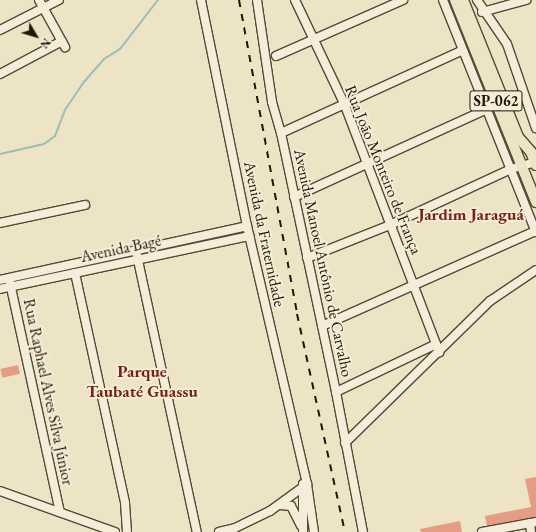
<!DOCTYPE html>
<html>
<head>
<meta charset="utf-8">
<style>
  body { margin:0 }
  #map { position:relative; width:536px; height:532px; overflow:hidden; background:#ede4c6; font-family:"EB Garamond",serif }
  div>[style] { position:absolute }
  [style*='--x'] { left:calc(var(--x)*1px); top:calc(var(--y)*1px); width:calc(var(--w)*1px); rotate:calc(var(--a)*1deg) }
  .stream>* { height:2px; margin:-1px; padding:0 1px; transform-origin:1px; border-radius:1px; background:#99beb7 }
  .building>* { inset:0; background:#e49c82; transform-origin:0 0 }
  .roads { filter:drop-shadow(1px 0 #564832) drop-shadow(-1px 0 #564832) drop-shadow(0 1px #564832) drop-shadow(0 -1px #564832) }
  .minor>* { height:8px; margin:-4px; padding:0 4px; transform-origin:4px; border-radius:4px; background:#f3edda }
  .major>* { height:10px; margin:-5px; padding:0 5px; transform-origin:5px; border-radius:5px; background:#ede4c6 }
  .rail>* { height:2px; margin-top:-1px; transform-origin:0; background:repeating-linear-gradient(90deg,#231400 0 7px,transparent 0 14px) }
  span { translate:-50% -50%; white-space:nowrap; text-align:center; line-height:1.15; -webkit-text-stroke:4px #f3edda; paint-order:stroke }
  .shield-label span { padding:1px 3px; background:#f3edda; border:1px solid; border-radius:3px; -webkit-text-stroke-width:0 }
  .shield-label { font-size:15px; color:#231400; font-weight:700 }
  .street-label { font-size:16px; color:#231400 }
  .neighbourhood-label { font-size:17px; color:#7a1f14; font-weight:700 }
  .north { position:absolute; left:16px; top:16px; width:40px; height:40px; -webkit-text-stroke:3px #f3edda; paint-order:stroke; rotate:128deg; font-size:11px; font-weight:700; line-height:16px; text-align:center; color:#231400 }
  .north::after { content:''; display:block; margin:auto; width:14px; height:18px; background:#231400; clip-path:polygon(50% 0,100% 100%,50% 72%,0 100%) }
</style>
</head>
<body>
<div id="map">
  <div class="stream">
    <i style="--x:0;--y:154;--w:45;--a:-12.8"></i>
    <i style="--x:44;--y:144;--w:14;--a:-36"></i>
    <i style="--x:55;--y:136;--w:28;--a:-69"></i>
    <i style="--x:65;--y:110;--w:34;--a:-56"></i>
    <i style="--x:84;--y:82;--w:30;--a:-49"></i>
    <i style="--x:104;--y:59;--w:19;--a:-32"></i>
    <i style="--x:120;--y:49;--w:62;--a:-52.2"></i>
  </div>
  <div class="building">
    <i style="left:18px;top:365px;width:9px;height:18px;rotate:77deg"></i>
    <i style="clip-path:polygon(536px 477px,536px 517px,487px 526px,485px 516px,531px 507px,525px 479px)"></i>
    <i style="clip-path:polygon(460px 521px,462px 532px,421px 532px,420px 529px)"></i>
  </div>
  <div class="roads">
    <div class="minor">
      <i style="--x:39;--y:0;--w:54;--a:61"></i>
      <i style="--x:201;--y:0;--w:231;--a:78.5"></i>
      <i style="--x:247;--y:226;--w:265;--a:76.9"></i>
      <i style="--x:307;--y:484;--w:49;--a:81.7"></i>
      <i style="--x:257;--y:0;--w:103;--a:81.6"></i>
      <i style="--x:272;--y:102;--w:32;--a:74"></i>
      <i style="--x:281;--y:133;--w:265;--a:78"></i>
      <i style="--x:336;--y:392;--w:143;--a:79.1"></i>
      <i style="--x:295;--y:0;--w:114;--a:64.6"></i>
      <i style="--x:344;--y:103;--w:267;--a:69.1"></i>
      <i style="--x:443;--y:0;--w:250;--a:68.2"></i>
      <i style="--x:477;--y:0;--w:53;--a:55.7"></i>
      <i style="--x:507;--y:44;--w:89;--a:71"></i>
      <i style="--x:482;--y:12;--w:46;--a:-15.3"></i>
      <i style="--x:0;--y:30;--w:66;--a:-27"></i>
      <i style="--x:276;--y:56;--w:139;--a:-23.8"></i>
      <i style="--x:0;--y:74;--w:70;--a:-28"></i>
      <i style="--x:281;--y:133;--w:200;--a:-24.5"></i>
      <i style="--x:294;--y:197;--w:212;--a:-24.5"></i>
      <i style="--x:0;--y:223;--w:87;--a:-12"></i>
      <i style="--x:136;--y:251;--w:288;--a:77.8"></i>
      <i style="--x:307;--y:258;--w:89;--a:-21.7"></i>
      <i style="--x:390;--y:225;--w:133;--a:-24.8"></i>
      <i style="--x:511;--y:169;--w:26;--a:-16"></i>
      <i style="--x:75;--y:273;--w:235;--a:77.7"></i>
      <i style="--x:125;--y:503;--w:29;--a:86"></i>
      <i style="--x:0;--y:280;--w:253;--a:-12.3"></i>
      <i style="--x:10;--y:283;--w:234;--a:77.7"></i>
      <i style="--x:0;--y:289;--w:255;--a:-12"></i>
      <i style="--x:322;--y:326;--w:233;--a:-24"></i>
      <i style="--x:336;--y:392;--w:111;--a:-25.6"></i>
      <i style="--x:345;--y:443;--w:203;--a:-44.4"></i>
      <i style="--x:490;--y:301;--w:55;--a:-34"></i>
      <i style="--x:303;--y:484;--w:48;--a:90"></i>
      <i style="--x:0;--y:491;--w:122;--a:19.6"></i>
      <i style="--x:280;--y:505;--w:11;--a:5"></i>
      <i style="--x:291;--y:506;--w:22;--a:63"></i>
      <i style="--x:530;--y:523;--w:9;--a:84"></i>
      <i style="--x:219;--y:532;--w:16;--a:-14"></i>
      <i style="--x:235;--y:528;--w:39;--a:-26"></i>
      <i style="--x:270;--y:511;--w:46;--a:-36.1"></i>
      <i style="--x:482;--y:532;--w:55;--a:-10.5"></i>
    </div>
    <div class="major">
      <i style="--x:455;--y:0;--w:218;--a:68.1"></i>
      <i style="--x:463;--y:0;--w:148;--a:68.1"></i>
      <i style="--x:518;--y:137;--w:20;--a:49"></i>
      <i style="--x:531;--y:152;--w:14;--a:69"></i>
    </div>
  </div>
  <div class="rail">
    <i style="--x:239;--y:0;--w:319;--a:79.5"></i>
    <i style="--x:297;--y:314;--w:223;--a:77.6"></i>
  </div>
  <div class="shield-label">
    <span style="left:496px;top:101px">SP-062</span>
  </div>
  <div class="street-label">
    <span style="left:383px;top:170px;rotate:68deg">Rua João Monteiro de França</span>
    <span style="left:264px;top:234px;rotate:78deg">Avenida da Fraternidade</span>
    <span style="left:121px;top:249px;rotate:-12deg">Avenida Bagé</span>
    <span style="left:323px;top:263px;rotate:78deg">Avenida Manoel Antônio de Carvalho</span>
    <span style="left:48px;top:392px;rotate:78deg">Rua Raphael Alves Silva Júnior</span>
  </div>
  <div class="neighbourhood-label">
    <span style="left:471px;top:215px">Jardim Jaraguá</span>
    <span style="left:142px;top:382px">Parque<br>Taubaté Guassu</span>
  </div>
  <div class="north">N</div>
</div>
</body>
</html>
